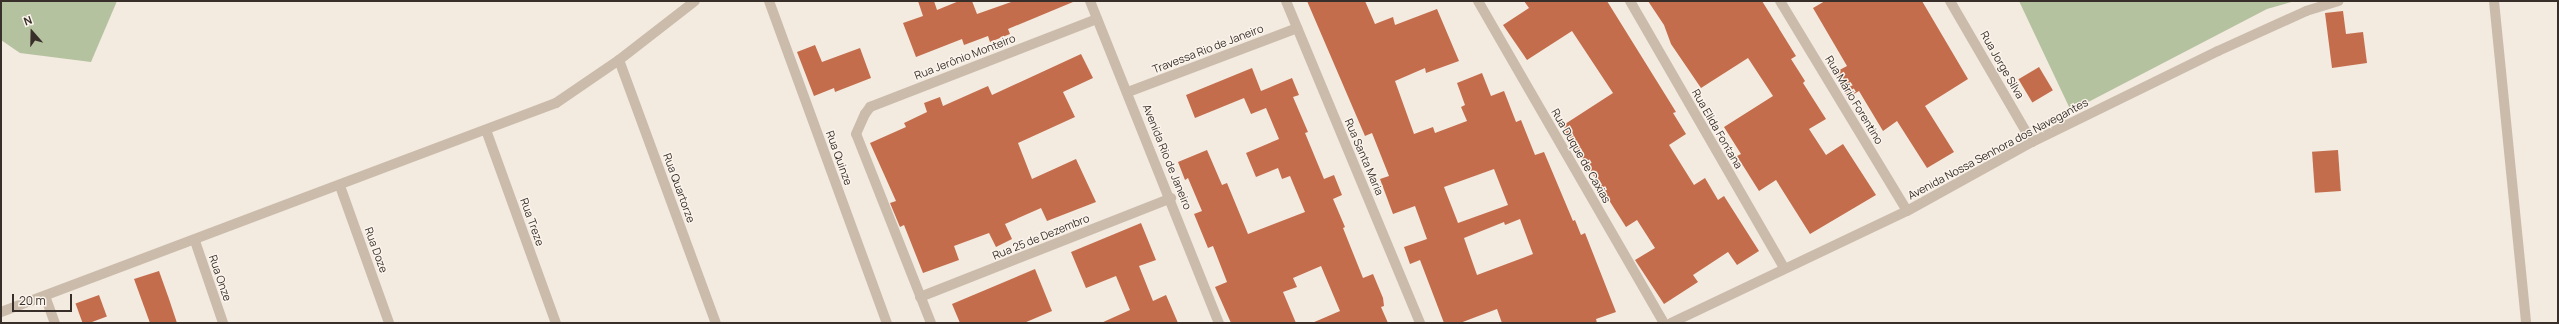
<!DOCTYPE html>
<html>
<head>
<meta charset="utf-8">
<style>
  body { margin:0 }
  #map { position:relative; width:2559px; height:324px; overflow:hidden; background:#f3eae0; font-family:Manrope,sans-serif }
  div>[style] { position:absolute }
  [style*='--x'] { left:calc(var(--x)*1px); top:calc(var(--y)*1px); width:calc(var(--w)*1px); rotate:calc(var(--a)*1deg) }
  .green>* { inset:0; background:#b5c29f }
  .building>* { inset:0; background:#c46d4c; transform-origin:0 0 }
  .minor>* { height:10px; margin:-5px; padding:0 5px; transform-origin:5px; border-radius:5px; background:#cbbbab }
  span { translate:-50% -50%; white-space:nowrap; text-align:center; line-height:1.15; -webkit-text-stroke:3px #faf4ec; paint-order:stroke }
  .street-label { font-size:11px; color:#392f2a }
  .frame { position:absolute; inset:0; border:2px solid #392f2a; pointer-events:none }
  .north { position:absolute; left:12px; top:12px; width:40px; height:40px; -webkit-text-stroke:3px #faf4ec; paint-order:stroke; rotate:340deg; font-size:11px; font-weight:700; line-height:16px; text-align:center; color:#392f2a }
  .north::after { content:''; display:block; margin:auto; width:14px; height:18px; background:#392f2a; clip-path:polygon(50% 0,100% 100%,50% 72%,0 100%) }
  .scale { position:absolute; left:12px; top:294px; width:60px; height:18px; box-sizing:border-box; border:2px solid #392f2a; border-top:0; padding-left:5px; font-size:12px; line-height:14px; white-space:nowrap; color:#392f2a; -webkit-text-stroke:3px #faf4ec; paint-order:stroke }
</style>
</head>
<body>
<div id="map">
  <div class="green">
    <i style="clip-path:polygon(1px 1px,117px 1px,91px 62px,20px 53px,1px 40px)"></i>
    <i style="clip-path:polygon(2019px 1px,2295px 1px,2267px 9px,2071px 111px)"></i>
  </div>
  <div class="building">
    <i style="clip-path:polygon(918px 1px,934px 1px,937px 10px,959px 1px,972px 1px,977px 14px,1014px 1px,1073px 2px,1008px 29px,1010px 34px,990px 42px,988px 36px,964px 45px,962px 39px,916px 57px,903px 23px,923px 16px)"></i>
    <i style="clip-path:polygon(evenodd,1307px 1px,1365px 1px,1375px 24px,1393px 17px,1395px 25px,1437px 9px,1459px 61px,1426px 73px,1425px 68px,1395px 81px,1414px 134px,1433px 127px,1435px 133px,1467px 121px,1461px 107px,1465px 105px,1457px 83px,1482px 73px,1491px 96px,1504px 91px,1516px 122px,1521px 120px,1535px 155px,1544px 152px,1573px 221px,1575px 220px,1581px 235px,1585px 233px,1616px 312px,1596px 319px,1597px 323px,1502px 323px,1497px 309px,1460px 323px,1444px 323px,1420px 260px,1410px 264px,1404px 247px,1427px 239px,1415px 206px,1393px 214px,1380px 179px,1389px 176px,1372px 133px,1365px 136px,1307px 1px,1494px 169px,1508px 205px,1458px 223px,1444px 187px,1494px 169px,1307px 1px,1520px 219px,1533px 254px,1477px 275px,1464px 238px,1504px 222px,1505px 225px,1520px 219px)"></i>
    <i style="clip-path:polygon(1524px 1px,1607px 1px,1676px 112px,1673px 113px,1686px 134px,1669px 145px,1694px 185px,1705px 178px,1718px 200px,1724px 196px,1759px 251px,1737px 265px,1728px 252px,1693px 275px,1698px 282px,1664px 304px,1635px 260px,1655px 248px,1637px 220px,1626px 227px,1562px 126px,1613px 93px,1572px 31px,1527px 60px,1503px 25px,1529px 8px)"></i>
    <i style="clip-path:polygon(1648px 1px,1762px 1px,1796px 56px,1791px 59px,1805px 81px,1803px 83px,1826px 119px,1809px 129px,1826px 155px,1843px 144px,1876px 195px,1810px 234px,1776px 180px,1759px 191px,1737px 156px,1741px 154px,1724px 127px,1773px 96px,1748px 58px,1701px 88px,1671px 44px,1664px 25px)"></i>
    <i style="clip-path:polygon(1825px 1px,1922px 1px,1968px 79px,1925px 106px,1954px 152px,1927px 168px,1897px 121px,1883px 131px,1859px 91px,1847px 98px,1834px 73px,1847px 66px,1813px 8px)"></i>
    <i style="clip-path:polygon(2343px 11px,2346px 34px,2363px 32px,2367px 63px,2332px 68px,2325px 13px)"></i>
    <i style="clip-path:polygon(815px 45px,822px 62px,860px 48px,871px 78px,835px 92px,834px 88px,814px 96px,797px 52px)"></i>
    <i style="clip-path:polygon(1081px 54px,1093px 78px,1063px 92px,1075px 117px,1018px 143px,1032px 179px,1076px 159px,1096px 202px,1047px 221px,1041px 208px,1005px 224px,1012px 239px,996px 247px,989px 233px,954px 246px,959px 260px,923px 273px,904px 225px,900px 227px,890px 203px,896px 201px,870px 143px,906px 127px,904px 123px,927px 112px,924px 103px,940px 97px,943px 106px,988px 86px,992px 95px)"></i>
    <i style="left:2039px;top:67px;width:27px;height:24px;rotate:59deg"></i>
    <i style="clip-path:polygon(1252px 68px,1261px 91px,1292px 78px,1299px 95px,1293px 97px,1308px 132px,1305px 133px,1324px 179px,1334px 175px,1342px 195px,1333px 199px,1345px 227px,1343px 228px,1363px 278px,1373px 274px,1383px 298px,1384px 306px,1381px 307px,1388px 323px,1312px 323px,1340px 311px,1321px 266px,1293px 278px,1297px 287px,1283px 292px,1296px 323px,1231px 323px,1215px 287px,1227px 282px,1213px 246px,1208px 248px,1194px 214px,1202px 211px,1188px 178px,1185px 180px,1178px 162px,1207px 150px,1222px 185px,1227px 183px,1248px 234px,1305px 212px,1290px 176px,1282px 179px,1278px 168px,1256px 177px,1246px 153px,1279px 139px,1266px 108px,1251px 114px,1244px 98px,1195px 118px,1186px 95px)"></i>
    <i style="left:2338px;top:150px;width:41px;height:26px;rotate:86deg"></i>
    <i style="clip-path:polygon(1141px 223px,1156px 260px,1139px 266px,1153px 301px,1166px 295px,1178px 323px,1101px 323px,1130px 310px,1116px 276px,1086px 288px,1071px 252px)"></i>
    <i style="clip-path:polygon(1035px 269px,1052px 311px,1024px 323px,960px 323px,952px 304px)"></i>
    <i style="clip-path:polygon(159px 271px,169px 299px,177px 323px,150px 323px,134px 279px)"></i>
    <i style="left:99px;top:295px;width:23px;height:25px;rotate:70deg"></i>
  </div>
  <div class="minor">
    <i style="--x:769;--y:1;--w:343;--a:69.9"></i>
    <i style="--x:1090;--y:1;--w:347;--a:68.2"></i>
    <i style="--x:1286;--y:1;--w:349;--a:67.4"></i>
    <i style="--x:1478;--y:1;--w:372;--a:60"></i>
    <i style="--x:1630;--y:1;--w:308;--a:60"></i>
    <i style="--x:1780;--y:1;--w:245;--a:58.8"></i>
    <i style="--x:1950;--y:1;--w:163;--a:59.8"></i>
    <i style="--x:2494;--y:1;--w:324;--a:84.3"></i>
    <i style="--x:619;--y:60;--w:280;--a:69.8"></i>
    <i style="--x:1128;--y:92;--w:181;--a:-20.7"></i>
    <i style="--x:486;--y:130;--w:205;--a:70.1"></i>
    <i style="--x:340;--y:186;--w:145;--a:70.3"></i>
    <i style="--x:195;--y:241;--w:87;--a:71.1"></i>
    <i style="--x:45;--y:296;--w:29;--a:70"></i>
    <i style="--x:920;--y:297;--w:270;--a:-21.5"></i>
    <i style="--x:1;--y:312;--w:593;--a:-20.64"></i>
    <i style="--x:556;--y:103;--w:76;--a:-34.3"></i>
    <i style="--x:619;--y:60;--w:96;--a:-37.8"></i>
    <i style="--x:931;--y:323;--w:203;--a:-111.6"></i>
    <i style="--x:856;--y:134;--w:22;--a:-66"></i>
    <i style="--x:865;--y:114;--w:9;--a:-54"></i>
    <i style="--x:870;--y:107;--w:243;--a:-21.2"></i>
    <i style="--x:1671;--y:323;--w:261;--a:-25.4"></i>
    <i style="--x:1907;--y:211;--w:143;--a:-28.9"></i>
    <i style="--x:2032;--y:142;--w:207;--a:-26.1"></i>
    <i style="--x:2218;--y:51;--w:97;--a:-24.4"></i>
    <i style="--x:2306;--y:11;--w:34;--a:-17"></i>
  </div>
  <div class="street-label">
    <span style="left:1208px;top:49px;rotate:-21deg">Travessa Rio de Janeiro</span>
    <span style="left:965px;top:57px;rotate:-21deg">Rua Jerônio Monteiro</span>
    <span style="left:2002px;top:65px;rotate:60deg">Rua Jorge Silva</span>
    <span style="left:1854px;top:100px;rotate:59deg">Rua Mário Forentino</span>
    <span style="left:1717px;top:129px;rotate:60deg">Rua Elida Fontana</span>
    <span style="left:1998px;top:149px;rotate:-28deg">Avenida Nossa Senhora dos Navegantes</span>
    <span style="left:1581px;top:156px;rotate:60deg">Rua Duque de Caxias</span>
    <span style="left:1167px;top:157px;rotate:68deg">Avenida Rio de Janeiro</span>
    <span style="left:1364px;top:157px;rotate:67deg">Rua Santa Maria</span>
    <span style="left:839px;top:158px;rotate:70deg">Rua Quinze</span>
    <span style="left:679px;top:188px;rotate:70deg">Rua Quartorze</span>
    <span style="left:532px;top:222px;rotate:70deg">Rua Treze</span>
    <span style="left:1041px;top:237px;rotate:-22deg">Rua 25 de Dezembro</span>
    <span style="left:376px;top:250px;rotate:70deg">Rua Doze</span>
    <span style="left:220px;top:278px;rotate:71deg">Rua Onze</span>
  </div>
  <div class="frame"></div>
  <div class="north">N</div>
  <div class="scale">20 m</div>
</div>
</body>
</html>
